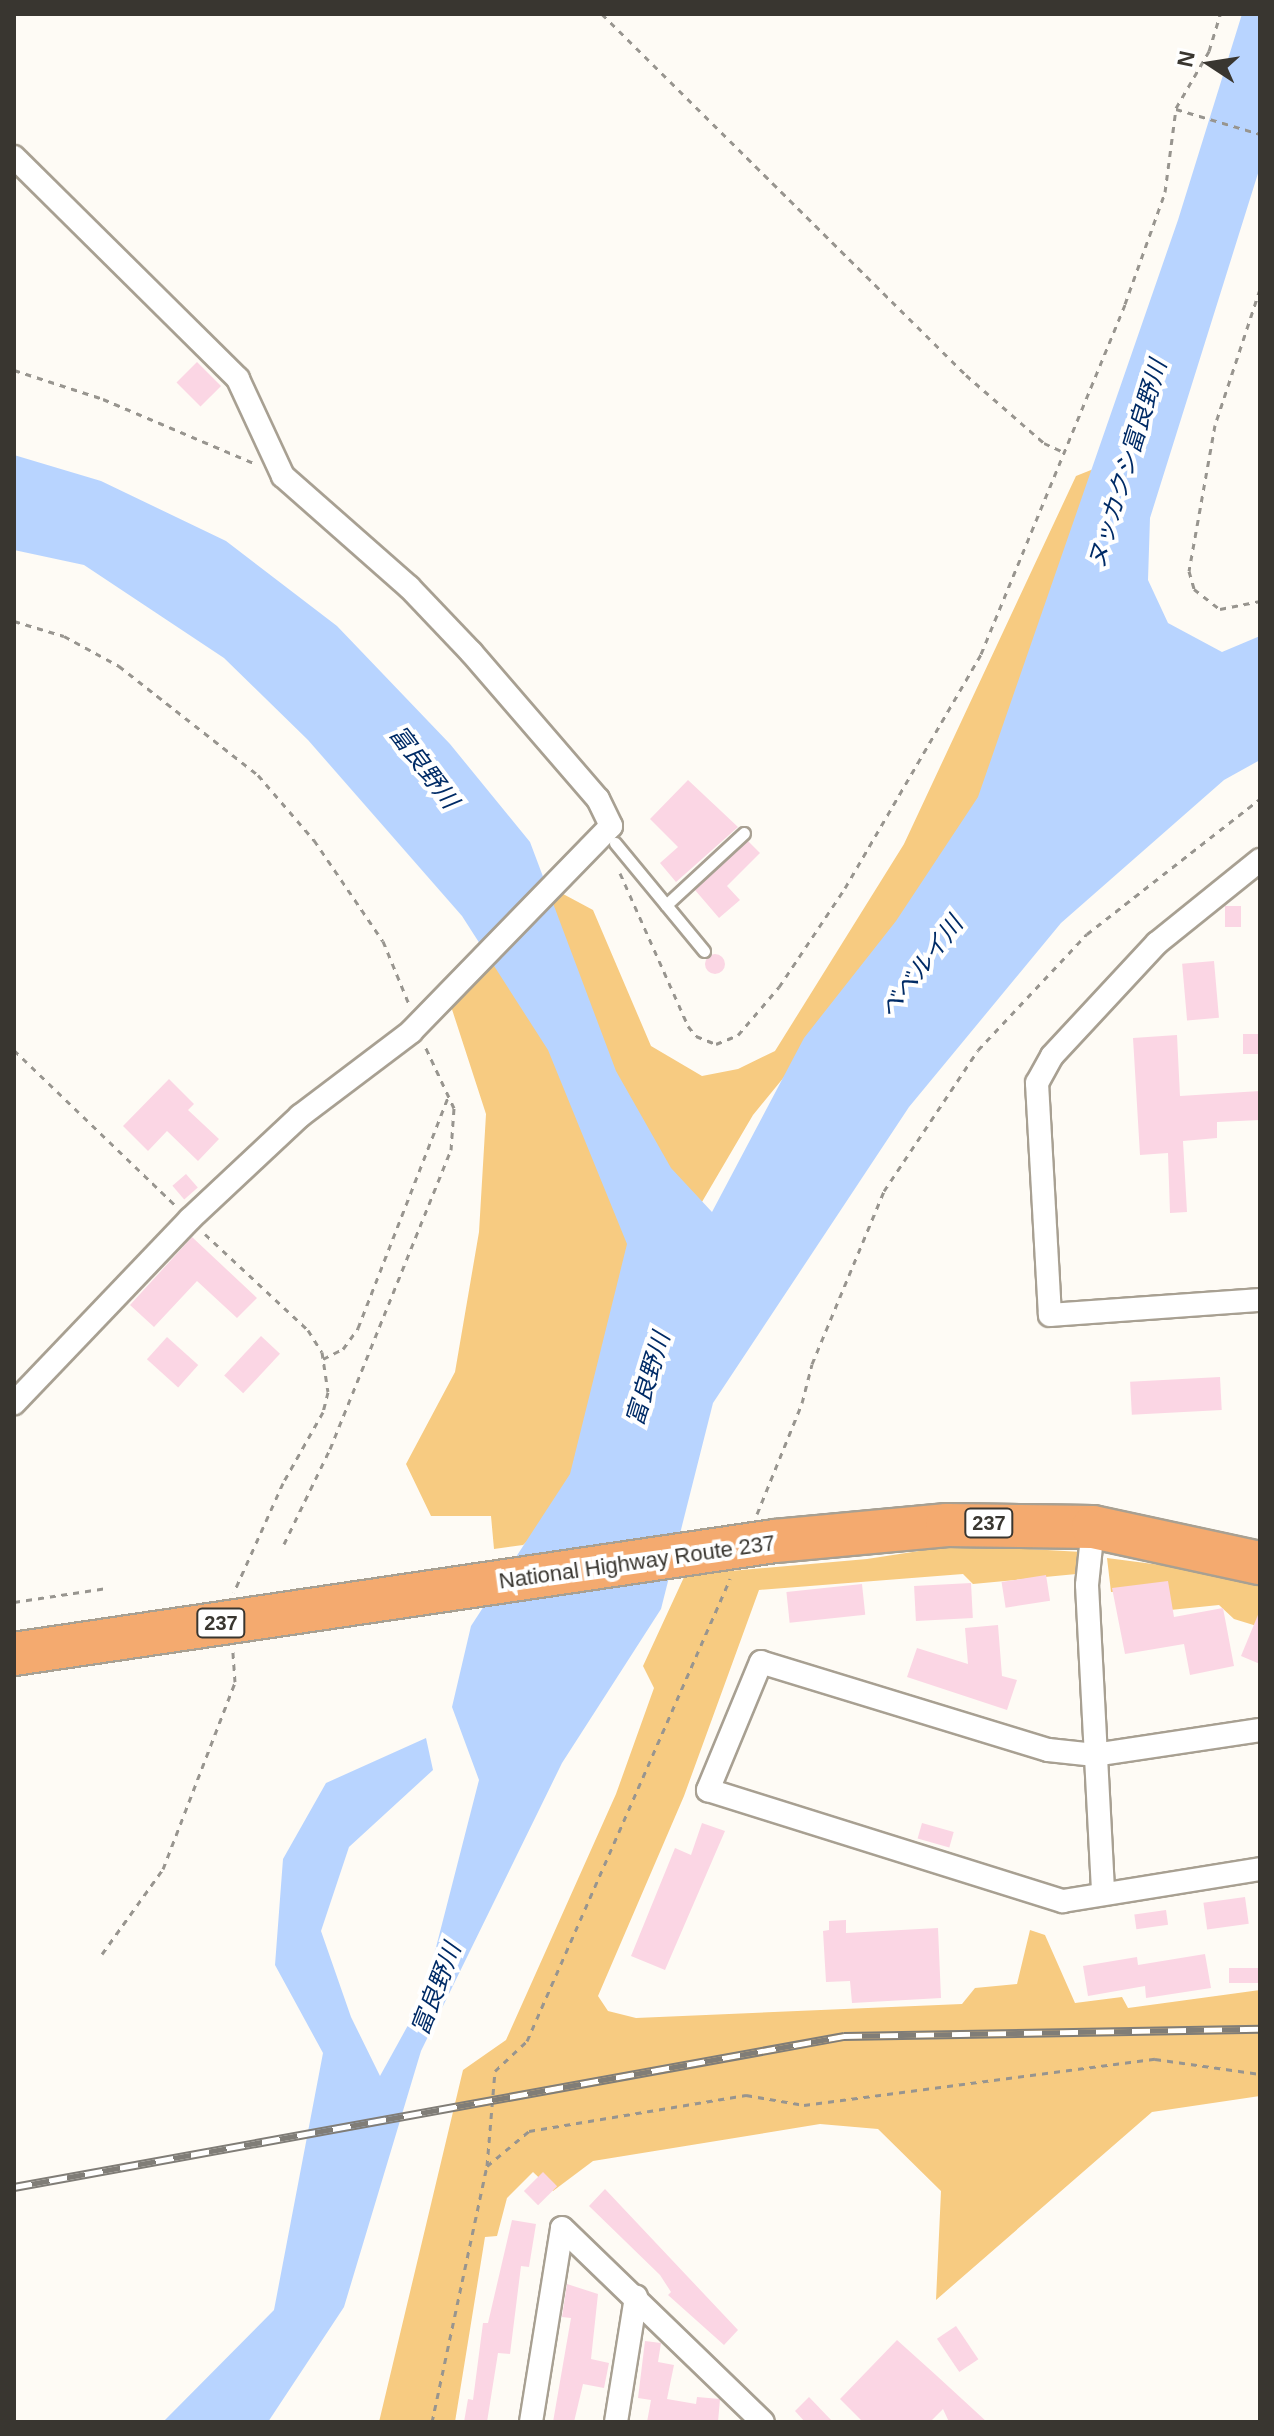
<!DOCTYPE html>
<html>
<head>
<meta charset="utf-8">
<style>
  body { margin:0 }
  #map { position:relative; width:1274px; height:2436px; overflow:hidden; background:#fefbf5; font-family:Helvetica,"Noto Sans JP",sans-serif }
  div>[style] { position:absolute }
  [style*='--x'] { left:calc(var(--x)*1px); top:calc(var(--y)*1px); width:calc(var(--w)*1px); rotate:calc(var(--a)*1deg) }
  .green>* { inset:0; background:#f7cb81 }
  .water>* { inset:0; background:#b8d4ff }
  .building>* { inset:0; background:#fbd6e4; transform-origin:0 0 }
  .round { border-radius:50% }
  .path>* { height:3px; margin-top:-1.5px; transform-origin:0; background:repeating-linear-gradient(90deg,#98958f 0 6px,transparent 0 12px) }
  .roads { filter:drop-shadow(2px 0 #a8a092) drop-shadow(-2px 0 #a8a092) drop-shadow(0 2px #a8a092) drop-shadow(0 -2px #a8a092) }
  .lane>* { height:11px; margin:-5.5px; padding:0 5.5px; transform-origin:5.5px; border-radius:5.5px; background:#fff }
  .street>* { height:22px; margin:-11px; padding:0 11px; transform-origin:11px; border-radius:11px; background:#fff }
  .highway>* { height:42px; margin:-21px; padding:0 21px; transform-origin:21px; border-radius:21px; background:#f4aa6f }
  .rail>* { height:9px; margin-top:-4.5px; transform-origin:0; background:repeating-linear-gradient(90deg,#fff 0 18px,#807d77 0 36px); box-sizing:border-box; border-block:2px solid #807d77 }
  span { translate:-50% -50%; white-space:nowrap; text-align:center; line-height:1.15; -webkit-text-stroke:8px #fff; paint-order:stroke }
  .shield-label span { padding:2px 6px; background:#fff; border:2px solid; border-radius:6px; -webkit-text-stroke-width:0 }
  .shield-label { font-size:20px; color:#393630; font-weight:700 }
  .street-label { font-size:22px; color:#393630 }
  .water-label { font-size:24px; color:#002b66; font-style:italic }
  .frame { position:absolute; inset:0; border:16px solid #393630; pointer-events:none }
  .north { position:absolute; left:1170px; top:24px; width:80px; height:80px; -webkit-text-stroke:6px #fff; paint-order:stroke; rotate:282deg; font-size:22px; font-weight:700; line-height:32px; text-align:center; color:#393630 }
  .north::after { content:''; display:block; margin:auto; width:28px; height:36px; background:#393630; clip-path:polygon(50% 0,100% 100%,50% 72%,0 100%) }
</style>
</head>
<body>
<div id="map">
  <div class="green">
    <i style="clip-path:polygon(1101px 466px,1022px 755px,920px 911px,753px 1115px,699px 1207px,552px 1519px,523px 1545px,494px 1549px,491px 1516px,431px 1516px,406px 1464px,455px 1372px,479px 1232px,486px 1114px,447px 994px,537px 880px,593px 910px,651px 1046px,702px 1076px,738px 1069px,775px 1051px,904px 844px,1076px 476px)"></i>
    <i style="clip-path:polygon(958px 1545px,1082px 1552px,1087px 1573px,973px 1584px,963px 1574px,759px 1590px,684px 1796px,598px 1996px,608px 2011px,636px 2018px,962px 2004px,975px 1988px,1017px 1984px,1030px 1930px,1045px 1935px,1075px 2003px,1122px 1997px,1128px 2008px,1260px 1990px,1260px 2096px,1152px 2112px,936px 2300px,941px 2191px,878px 2129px,820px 2124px,593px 2161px,553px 2191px,533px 2172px,507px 2198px,497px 2236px,485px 2237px,455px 2422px,379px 2422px,463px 2070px,506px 2040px,616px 1794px,654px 1688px,643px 1666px,685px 1575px,867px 1559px)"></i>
    <i style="clip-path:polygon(1107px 1558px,1222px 1573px,1260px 1585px,1260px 1627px,1234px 1619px,1219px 1605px,1170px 1610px,1163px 1590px,1111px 1592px)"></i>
  </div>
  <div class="water">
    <i style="clip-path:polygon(1242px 14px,1260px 14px,1260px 167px,1150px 518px,1148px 580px,1168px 623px,1222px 652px,1260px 636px,1260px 760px,1224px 780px,1061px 923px,909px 1107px,713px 1403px,661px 1609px,562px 1763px,421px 2051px,344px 2307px,268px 2422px,163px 2422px,274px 2310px,323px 2053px,275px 1965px,283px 1859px,326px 1783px,426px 1738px,433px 1770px,349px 1847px,321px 1931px,351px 2017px,380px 2076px,423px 1998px,479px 1780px,452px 1707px,471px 1626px,570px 1474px,627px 1244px,548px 1050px,462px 916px,308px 740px,224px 658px,84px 565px,14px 550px,14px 455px,101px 481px,226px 541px,337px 626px,450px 744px,530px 842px,616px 1071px,671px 1168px,712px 1212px,804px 1038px,896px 921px,978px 797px,1178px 220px)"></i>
  </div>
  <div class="building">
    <i style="left:197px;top:362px;width:34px;height:29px;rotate:45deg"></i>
    <i style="clip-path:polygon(688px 780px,738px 827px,676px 882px,660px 863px,678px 847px,650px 819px)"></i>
    <i style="clip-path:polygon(748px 841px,760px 853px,727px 886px,740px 900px,719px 918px,695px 890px)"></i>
    <i style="left:1241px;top:906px;width:21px;height:16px;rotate:90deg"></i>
    <i class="round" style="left:705px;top:954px;width:20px;height:20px"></i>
    <i style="left:1214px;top:961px;width:57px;height:32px;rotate:85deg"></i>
    <i style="left:1243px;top:1034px;width:17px;height:20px"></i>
    <i style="clip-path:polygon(1177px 1035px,1180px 1096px,1260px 1091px,1260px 1120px,1217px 1122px,1217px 1138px,1183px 1141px,1187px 1212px,1170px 1213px,1168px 1153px,1140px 1155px,1133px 1038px)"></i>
    <i style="clip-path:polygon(169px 1079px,194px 1104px,188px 1110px,219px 1139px,198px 1161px,167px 1131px,148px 1151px,123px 1126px)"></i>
    <i style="left:186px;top:1174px;width:18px;height:18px;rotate:49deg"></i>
    <i style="clip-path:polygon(192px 1237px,257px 1298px,237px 1318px,197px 1281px,154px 1327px,130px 1305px)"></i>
    <i style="left:261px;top:1336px;width:26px;height:54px;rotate:43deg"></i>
    <i style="left:167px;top:1337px;width:42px;height:30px;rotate:42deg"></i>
    <i style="left:1220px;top:1377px;width:33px;height:90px;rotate:87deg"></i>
    <i style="left:1046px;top:1575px;width:26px;height:45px;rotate:81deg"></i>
    <i style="clip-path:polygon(1168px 1581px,1174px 1617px,1223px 1608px,1234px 1666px,1190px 1675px,1184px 1644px,1125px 1654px,1112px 1588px)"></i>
    <i style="left:971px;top:1583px;width:35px;height:57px;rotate:87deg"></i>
    <i style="left:862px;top:1584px;width:31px;height:76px;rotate:84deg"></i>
    <i style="clip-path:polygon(1260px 1610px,1260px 1664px,1241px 1656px)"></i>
    <i style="clip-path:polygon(998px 1625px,1002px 1676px,1017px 1680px,1007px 1710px,907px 1677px,917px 1648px,968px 1664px,965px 1628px)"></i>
    <i style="clip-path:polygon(702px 1823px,725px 1831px,665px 1970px,631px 1956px,675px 1848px,691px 1855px)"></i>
    <i style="left:922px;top:1823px;width:33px;height:16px;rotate:16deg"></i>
    <i style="left:1245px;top:1897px;width:27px;height:42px;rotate:82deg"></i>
    <i style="left:1166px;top:1910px;width:15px;height:32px;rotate:82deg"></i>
    <i style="clip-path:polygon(846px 1920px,846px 1933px,938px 1928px,941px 1998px,852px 2003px,850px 1981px,826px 1982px,823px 1931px,829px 1930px,829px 1921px)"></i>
    <i style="clip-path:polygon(1205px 1954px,1211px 1988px,1146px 1998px,1145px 1986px,1088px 1996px,1083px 1966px,1137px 1957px,1138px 1965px)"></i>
    <i style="left:1260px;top:1968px;width:15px;height:31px;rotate:90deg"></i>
    <i style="left:543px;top:2172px;width:20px;height:27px;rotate:45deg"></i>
    <i style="clip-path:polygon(605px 2189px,738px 2330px,724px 2345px,668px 2295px,671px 2292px,660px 2275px,589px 2206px)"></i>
    <i style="clip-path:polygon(512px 2220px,536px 2224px,529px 2267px,521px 2266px,510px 2354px,498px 2353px,487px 2422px,464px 2422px,468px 2399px,473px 2400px,483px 2323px,488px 2323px)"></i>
    <i style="clip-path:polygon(567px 2284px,598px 2294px,591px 2359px,609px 2363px,604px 2388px,583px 2384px,574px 2422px,553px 2422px,571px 2318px,562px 2317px)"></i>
    <i style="left:956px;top:2326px;width:40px;height:23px;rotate:56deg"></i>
    <i style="clip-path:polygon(897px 2340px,937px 2376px,987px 2422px,949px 2422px,943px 2409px,930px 2422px,863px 2422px,840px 2399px)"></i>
    <i style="clip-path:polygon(645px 2341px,661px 2343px,658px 2362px,674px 2365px,667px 2399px,696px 2404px,697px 2397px,720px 2399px,718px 2422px,647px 2422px,651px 2400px,638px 2398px)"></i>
    <i style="clip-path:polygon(809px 2397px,833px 2422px,805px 2422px,795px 2411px)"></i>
  </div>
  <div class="path">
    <i style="--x:602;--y:14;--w:513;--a:44.76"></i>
    <i style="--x:966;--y:375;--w:103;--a:41.1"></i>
    <i style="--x:1044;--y:443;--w:23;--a:25"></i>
    <i style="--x:1176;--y:108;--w:66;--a:-59.9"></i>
    <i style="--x:1209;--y:51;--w:39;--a:-73"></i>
    <i style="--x:1260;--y:289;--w:143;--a:108.3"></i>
    <i style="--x:1215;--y:425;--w:148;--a:100.1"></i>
    <i style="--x:1189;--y:571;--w:19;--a:74"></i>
    <i style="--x:1194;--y:589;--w:33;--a:38"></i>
    <i style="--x:1220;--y:609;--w:41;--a:-11.3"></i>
    <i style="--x:14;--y:370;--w:94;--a:18"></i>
    <i style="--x:103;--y:399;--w:164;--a:23"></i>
    <i style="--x:14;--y:621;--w:52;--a:16.7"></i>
    <i style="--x:64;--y:636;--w:63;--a:28.6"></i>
    <i style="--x:119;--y:666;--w:177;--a:38.1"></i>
    <i style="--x:258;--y:775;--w:86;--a:49.3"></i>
    <i style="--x:314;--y:840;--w:122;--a:55.7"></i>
    <i style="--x:383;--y:941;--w:68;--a:67.6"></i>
    <i style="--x:620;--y:873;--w:167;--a:66"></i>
    <i style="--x:688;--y:1026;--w:13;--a:51"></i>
    <i style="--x:696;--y:1036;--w:22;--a:22"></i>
    <i style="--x:716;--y:1044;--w:24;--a:-22"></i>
    <i style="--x:738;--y:1035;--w:63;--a:-49.5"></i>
    <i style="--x:779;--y:987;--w:119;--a:-56.3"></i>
    <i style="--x:845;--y:888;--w:271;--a:-59.8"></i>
    <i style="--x:981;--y:654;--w:378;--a:-67.6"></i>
    <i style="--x:1125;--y:304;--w:119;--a:-70.3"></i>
    <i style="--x:1165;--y:192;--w:84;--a:-82.5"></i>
    <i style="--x:1176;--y:109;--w:88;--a:16.6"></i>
    <i style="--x:14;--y:1050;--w:226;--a:43.9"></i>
    <i style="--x:205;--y:1234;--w:141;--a:43"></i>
    <i style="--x:308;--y:1330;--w:26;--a:58"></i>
    <i style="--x:322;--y:1352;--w:40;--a:81.5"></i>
    <i style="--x:328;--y:1392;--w:21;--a:104"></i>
    <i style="--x:323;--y:1412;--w:81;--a:119.4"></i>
    <i style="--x:283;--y:1483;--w:120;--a:114.2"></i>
    <i style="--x:323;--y:1359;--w:22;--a:-27"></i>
    <i style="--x:343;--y:1349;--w:26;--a:-54"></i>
    <i style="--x:358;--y:1328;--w:248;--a:-68.7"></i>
    <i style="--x:757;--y:1514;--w:120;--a:-67.9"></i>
    <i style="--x:802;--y:1403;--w:40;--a:-75.6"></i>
    <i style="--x:812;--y:1364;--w:187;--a:-67.4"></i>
    <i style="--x:884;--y:1191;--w:169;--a:-56.3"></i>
    <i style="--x:978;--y:1050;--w:159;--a:-46.8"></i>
    <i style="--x:1087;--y:934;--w:219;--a:-38"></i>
    <i style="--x:284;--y:1544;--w:106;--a:-64.2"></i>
    <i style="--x:330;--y:1449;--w:323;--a:-68"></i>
    <i style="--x:451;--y:1150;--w:42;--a:-85.9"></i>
    <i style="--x:454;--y:1108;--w:68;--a:-115.1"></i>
    <i style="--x:14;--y:1602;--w:94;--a:-8.6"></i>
    <i style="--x:102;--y:1954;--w:105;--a:-54.3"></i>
    <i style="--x:163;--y:1869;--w:200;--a:-68.9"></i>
    <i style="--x:235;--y:1682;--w:31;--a:-94"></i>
    <i style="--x:487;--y:2166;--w:95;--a:-85.2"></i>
    <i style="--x:495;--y:2071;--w:44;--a:-43.2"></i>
    <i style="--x:527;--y:2041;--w:505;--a:-66.28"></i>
    <i style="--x:432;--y:2422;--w:262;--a:-77.9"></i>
    <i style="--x:487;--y:2166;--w:55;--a:-39.8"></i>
    <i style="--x:529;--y:2131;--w:220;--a:-9.4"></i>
    <i style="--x:746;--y:2095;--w:59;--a:9.8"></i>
    <i style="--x:804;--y:2105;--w:354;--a:-7.5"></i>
    <i style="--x:1155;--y:2059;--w:106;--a:8.1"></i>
  </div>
  <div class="roads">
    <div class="lane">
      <i style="--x:615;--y:843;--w:140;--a:50.5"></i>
      <i style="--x:666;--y:905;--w:106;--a:-42.7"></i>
    </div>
    <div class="street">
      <i style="--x:14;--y:157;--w:315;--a:44.7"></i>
      <i style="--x:238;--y:379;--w:107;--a:65.1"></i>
      <i style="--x:283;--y:476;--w:168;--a:41.4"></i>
      <i style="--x:409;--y:587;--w:90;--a:46.4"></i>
      <i style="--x:471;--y:652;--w:194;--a:49.2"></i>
      <i style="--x:598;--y:799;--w:30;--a:64"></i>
      <i style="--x:611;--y:826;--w:287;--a:134.2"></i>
      <i style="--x:411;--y:1032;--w:139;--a:142.9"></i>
      <i style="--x:300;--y:1116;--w:151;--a:136.9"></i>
      <i style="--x:190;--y:1219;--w:255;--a:133.7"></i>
      <i style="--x:1260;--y:860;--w:132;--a:141.1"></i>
      <i style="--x:1157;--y:943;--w:154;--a:132.9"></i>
      <i style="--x:1052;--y:1056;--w:31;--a:119"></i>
      <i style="--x:1037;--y:1083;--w:232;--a:86.8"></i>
      <i style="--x:1050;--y:1315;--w:211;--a:-4.1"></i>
      <i style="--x:1093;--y:1527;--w:58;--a:95.9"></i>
      <i style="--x:1087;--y:1585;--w:309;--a:87"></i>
      <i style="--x:1260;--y:1730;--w:167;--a:171.4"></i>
      <i style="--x:1095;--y:1755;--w:47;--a:-173.9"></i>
      <i style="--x:1048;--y:1750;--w:300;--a:-163"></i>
      <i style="--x:761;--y:1662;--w:139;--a:112.5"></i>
      <i style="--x:708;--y:1790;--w:372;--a:17.4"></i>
      <i style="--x:1063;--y:1901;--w:200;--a:-9.2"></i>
      <i style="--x:562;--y:2228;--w:279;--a:44"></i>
      <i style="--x:531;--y:2422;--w:196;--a:-80.9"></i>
      <i style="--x:616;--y:2422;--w:127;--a:-80.9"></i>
    </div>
    <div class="highway">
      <i style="--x:14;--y:1654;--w:769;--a:-8.45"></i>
      <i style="--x:775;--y:1541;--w:173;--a:-5.3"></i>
      <i style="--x:947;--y:1525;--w:146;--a:0.8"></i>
      <i style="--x:1093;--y:1527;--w:171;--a:12.2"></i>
    </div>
  </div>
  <div class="rail">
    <i style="--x:14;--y:2187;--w:844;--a:-10.31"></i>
    <i style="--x:844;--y:2036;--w:416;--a:-1"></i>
  </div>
  <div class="shield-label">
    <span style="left:989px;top:1523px">237</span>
    <span style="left:221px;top:1623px">237</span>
  </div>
  <div class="street-label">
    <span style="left:637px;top:1562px;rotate:-8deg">National Highway Route 237</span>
  </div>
  <div class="water-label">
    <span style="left:1127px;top:464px;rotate:-73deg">ヌッカクシ富良野川</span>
    <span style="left:424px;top:767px;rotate:53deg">富良野川</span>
    <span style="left:921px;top:967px;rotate:-53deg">ベベルイ川</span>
    <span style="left:648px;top:1379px;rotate:-73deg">富良野川</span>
    <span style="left:436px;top:1989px;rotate:-69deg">富良野川</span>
  </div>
  <div class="frame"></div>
  <div class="north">N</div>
</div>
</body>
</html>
